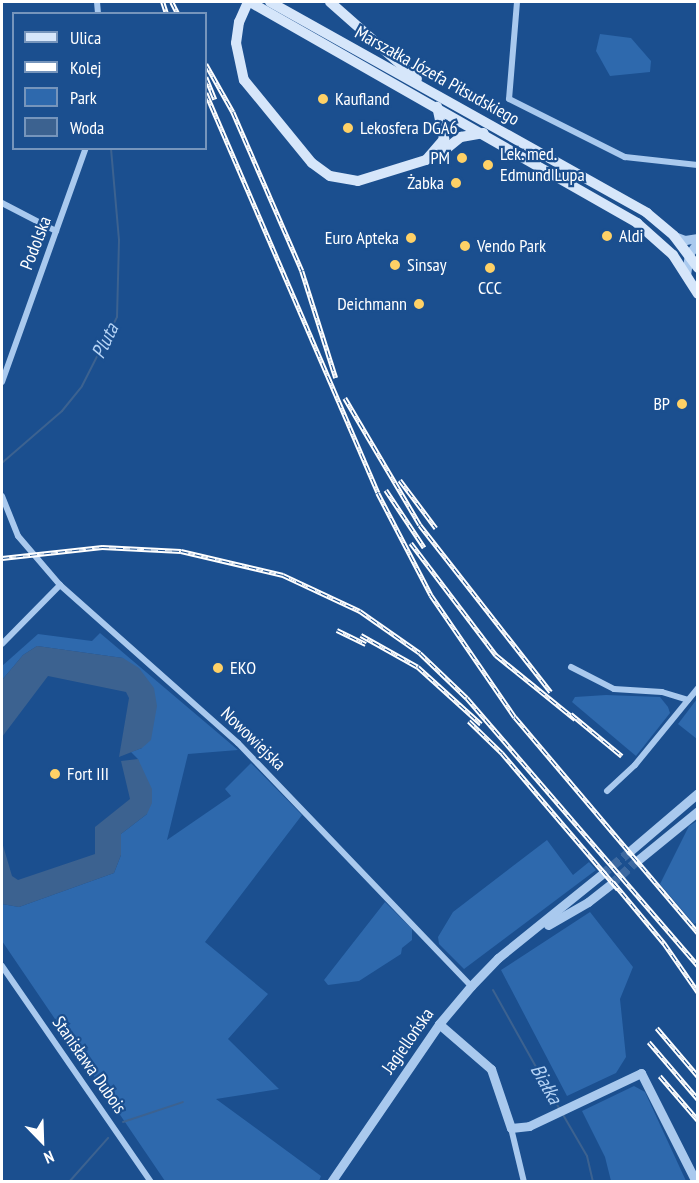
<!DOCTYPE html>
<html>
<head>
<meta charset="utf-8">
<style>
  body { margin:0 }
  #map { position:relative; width:699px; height:1183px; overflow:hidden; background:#1b4f8f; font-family:"PT Sans Narrow",sans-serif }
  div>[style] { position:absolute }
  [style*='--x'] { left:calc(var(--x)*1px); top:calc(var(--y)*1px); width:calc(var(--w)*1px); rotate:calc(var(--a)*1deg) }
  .green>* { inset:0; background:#2e69ad }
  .water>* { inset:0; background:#3c6290 }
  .stream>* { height:2px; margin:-1px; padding:0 1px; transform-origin:1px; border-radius:1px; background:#3c6290 }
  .tertiary-tunnel>* { height:9px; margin-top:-4.5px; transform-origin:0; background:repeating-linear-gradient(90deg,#3d69a0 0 9px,transparent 0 13.5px) }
  .minor>* { height:6px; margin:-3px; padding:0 3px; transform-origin:3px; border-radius:3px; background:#a9c9ee }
  .tertiary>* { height:9px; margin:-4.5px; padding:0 4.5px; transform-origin:4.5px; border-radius:4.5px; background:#a9c9ee }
  .secondary>* { height:10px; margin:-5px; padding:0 5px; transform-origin:5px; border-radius:5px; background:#d6e6fa }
  .rail>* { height:4.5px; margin-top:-2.25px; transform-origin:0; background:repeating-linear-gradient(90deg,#1b4f8f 0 7px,#fff 0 14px); box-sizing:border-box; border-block:2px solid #fff }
  .dots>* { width:16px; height:16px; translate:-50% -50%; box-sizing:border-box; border:3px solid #1b4f8f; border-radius:50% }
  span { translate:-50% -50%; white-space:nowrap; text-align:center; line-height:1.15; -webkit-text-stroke:4.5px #1b4f8f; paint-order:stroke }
  .street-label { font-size:18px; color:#fff }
  .poi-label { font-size:18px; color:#fff }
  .left { translate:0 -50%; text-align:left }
  .right { translate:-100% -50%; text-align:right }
  .water-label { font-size:20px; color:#b5d3f5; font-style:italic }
  .frame { position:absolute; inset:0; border:3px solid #fff; pointer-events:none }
  .legend { position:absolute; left:12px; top:12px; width:195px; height:138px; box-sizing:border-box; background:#1b4f8f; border:2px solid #7695bc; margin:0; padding:8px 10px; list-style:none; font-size:18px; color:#fff }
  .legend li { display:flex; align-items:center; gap:12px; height:30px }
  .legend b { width:30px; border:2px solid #7695bc }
  .north { position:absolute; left:12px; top:1111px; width:60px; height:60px; -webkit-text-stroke:4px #1b4f8f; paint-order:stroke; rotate:157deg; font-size:16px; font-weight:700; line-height:24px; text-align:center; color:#fff }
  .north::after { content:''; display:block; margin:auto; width:21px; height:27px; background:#fff; clip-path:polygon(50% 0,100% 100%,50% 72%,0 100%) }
</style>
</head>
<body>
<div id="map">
  <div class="green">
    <i style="clip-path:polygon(600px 34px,631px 38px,651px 61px,650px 72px,610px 76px,596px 51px)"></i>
    <i style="clip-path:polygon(100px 633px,238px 750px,188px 754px,167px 840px,231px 796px,225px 789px,251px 763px,302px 815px,205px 942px,268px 994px,228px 1039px,279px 1089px,216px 1099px,321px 1176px,319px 1181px,165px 1181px,2px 941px,2px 904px,19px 907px,114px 873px,121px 855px,121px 834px,147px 814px,138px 759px,131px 752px,142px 748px,123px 658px,37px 646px,23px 655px,2px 680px,2px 666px,38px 634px,92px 641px)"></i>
    <i style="clip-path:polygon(606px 695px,660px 697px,668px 707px,670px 713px,636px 756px,572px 702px,575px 697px)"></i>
    <i style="clip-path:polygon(697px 699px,697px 739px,678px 724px)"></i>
    <i style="clip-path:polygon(697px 821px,698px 922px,694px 924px,660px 884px,689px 826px)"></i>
    <i style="clip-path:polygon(547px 840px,573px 875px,589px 862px,596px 870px,464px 969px,439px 944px,438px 937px,453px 912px)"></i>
    <i style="clip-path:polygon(385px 902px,412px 929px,412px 940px,402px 948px,401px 954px,359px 981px,328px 985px,324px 980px)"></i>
    <i style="clip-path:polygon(590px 912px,633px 967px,620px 999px,626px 1057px,616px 1073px,567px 1096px,501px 970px)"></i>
    <i style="clip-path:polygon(634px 1086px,645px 1092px,686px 1181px,611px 1181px,605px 1157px,582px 1111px)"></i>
  </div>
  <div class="water">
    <i style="clip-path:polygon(37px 646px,123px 658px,139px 668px,154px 688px,157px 706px,151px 740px,142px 748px,119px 757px,129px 698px,126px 692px,48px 676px,2px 737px,2px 680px,23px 655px)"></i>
    <i style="clip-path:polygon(138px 759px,152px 789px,152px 803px,147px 814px,121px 834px,121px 855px,114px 873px,19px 907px,2px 904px,2px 842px,12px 876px,18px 880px,95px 854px,95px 827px,130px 799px,121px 761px)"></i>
  </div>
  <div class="stream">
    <i style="--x:3;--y:462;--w:78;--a:-40.8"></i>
    <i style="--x:62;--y:411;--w:32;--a:-51"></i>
    <i style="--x:82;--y:386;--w:77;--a:-63.1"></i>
    <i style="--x:117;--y:317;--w:77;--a:-88.5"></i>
    <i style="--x:119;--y:240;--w:92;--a:-95"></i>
    <i style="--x:493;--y:990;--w:135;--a:60.8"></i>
    <i style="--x:562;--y:1113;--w:50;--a:59.8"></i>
    <i style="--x:587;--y:1156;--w:27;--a:77"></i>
    <i style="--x:123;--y:1122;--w:63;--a:-18.4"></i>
    <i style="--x:69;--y:1182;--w:59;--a:-48.4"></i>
  </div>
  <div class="tertiary-tunnel">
    <i style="--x:602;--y:874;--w:36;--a:-39"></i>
    <i style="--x:611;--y:884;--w:36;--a:-42"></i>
  </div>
  <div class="minor">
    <i style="--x:97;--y:2;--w:12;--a:85"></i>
    <i style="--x:517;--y:2;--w:97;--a:94.7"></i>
    <i style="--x:509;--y:99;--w:130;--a:26.6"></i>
    <i style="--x:625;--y:157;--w:73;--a:6.3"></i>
    <i style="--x:2;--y:203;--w:61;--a:27.4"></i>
    <i style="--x:2;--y:382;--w:249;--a:-70.3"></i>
    <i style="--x:2;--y:496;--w:43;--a:68.2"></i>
    <i style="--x:18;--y:536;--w:65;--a:49.4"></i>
    <i style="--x:60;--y:585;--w:238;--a:41.6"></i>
    <i style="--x:238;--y:743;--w:337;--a:46.2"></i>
    <i style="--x:2;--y:644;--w:83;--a:-45.5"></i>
    <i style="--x:571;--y:667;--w:48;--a:27.1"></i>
    <i style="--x:614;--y:689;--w:48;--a:3.6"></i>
    <i style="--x:662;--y:692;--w:27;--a:17"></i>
    <i style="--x:607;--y:791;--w:38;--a:-43"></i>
    <i style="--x:635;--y:765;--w:99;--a:-50.7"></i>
    <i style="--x:2;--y:966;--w:262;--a:55.4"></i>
    <i style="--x:511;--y:1128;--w:56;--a:76.5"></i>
  </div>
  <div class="tertiary">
    <i style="--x:674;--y:236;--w:12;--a:20"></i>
    <i style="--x:685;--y:240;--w:13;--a:-9"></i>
    <i style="--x:686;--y:275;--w:21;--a:-82"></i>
    <i style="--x:689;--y:254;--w:15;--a:-53"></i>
    <i style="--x:630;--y:851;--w:89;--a:-40.5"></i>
    <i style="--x:638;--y:860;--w:77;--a:-39.2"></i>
    <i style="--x:548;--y:925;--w:46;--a:-29.9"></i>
    <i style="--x:588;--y:902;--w:29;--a:-38"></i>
    <i style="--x:439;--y:1024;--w:69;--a:40.9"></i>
    <i style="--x:491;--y:1069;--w:62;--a:71.3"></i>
    <i style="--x:511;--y:1128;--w:18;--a:-6"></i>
    <i style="--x:529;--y:1126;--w:124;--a:-25.3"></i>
    <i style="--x:641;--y:1073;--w:122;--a:63.2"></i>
    <i style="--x:331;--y:1182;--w:191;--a:-55.6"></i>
    <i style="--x:439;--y:1024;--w:50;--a:-49.9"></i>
    <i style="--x:471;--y:986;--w:39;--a:-46"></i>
    <i style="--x:498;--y:958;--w:134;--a:-38.9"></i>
  </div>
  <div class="secondary">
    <i style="--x:248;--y:2;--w:22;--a:114"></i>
    <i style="--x:239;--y:22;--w:21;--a:98"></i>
    <i style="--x:236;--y:43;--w:38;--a:78"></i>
    <i style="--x:244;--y:80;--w:107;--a:50.7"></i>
    <i style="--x:312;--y:163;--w:22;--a:36"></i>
    <i style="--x:330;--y:176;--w:28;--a:10"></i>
    <i style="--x:358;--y:181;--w:71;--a:-17.2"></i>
    <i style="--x:426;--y:160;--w:28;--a:-49"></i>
    <i style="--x:444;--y:139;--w:33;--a:-102"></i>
    <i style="--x:250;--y:2;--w:446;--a:29.7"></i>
    <i style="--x:637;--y:223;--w:48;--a:41.6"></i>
    <i style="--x:673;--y:255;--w:46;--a:57.3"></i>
    <i style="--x:270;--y:2;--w:432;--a:29.2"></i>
    <i style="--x:647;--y:213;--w:35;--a:40"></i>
    <i style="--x:674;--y:236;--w:40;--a:53"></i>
    <i style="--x:330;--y:2;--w:116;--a:41.5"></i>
    <i style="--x:441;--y:153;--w:26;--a:-39"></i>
    <i style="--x:461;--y:137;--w:23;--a:-10"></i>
  </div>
  <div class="rail">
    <i style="--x:163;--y:2;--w:13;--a:72"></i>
    <i style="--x:172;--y:2;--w:13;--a:63"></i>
    <i style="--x:206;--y:64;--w:55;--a:60.6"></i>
    <i style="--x:233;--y:112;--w:173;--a:66.5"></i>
    <i style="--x:302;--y:271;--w:112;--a:72.4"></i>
    <i style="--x:206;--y:77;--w:24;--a:68"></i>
    <i style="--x:206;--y:93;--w:435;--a:66.7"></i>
    <i style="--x:378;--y:493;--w:115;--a:62.5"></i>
    <i style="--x:431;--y:595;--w:148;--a:55.5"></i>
    <i style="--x:515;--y:717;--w:283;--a:49.7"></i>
    <i style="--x:345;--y:398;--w:147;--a:59.4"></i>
    <i style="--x:420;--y:525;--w:212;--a:51.9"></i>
    <i style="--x:400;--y:480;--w:60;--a:53.1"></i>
    <i style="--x:386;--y:490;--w:69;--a:56.3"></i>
    <i style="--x:411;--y:543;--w:141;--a:52.8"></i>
    <i style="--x:496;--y:655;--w:102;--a:39"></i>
    <i style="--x:2;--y:558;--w:101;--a:-6.3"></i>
    <i style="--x:102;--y:547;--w:79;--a:2.9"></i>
    <i style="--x:181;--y:551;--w:105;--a:13.2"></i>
    <i style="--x:283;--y:575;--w:85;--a:25.1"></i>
    <i style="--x:360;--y:611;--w:73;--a:35"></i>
    <i style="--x:420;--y:653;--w:65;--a:43.8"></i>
    <i style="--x:467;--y:698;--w:354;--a:49.2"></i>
    <i style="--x:337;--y:630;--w:32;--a:26"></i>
    <i style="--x:361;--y:635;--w:65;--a:29.3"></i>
    <i style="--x:418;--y:667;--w:85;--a:42.1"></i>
    <i style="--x:571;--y:714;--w:66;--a:39.5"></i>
    <i style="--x:469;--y:721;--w:46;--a:44.1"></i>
    <i style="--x:502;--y:753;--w:179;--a:49.5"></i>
    <i style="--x:613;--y:882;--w:80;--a:50.1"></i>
    <i style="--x:664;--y:943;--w:60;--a:55.2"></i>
    <i style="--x:657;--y:1028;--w:63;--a:49.5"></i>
    <i style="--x:649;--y:1042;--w:75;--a:49.3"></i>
    <i style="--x:660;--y:1076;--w:58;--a:49.2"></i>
  </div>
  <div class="dots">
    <i style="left:323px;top:99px;background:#ffd166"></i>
    <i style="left:348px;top:128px;background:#ffd166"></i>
    <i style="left:462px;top:158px;background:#ffd166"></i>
    <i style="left:488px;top:165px;background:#ffd166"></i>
    <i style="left:456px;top:183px;background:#ffd166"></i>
    <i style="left:607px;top:236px;background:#ffd166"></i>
    <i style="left:411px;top:238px;background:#ffd166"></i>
    <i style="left:465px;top:246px;background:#ffd166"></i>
    <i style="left:395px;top:265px;background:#ffd166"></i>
    <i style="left:490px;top:268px;background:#ffd166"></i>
    <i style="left:419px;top:304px;background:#ffd166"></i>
    <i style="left:682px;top:404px;background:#ffd166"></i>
    <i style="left:218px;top:668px;background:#ffd166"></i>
    <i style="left:55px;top:774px;background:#ffd166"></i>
  </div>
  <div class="street-label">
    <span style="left:437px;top:76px;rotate:29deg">Marszałka Józefa Piłsudskiego</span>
    <span style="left:36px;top:243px;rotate:-69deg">Podolska</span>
    <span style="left:253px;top:739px;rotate:44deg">Nowowiejska</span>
    <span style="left:408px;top:1041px;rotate:-55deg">Jagiellońska</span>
    <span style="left:89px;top:1065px;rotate:55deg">Stanisława Dubois</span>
  </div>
  <div class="poi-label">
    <span class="left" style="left:335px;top:99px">Kaufland</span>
    <span class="left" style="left:360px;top:128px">Lekosfera DGA6</span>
    <span class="left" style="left:500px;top:165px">Lek. med.<br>Edmund Lupa</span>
    <span class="right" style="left:450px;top:158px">PM</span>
    <span class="right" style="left:444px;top:183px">Żabka</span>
    <span class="left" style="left:619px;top:236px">Aldi</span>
    <span class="right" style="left:399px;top:238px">Euro Apteka</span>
    <span class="left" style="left:477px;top:246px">Vendo Park</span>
    <span class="left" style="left:407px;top:265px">Sinsay</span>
    <span style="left:490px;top:288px">CCC</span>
    <span class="right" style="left:407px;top:304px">Deichmann</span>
    <span class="right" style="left:670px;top:404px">BP</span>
    <span class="left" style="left:230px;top:668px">EKO</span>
    <span class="left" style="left:67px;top:774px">Fort III</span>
  </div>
  <div class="water-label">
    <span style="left:105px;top:341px;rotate:-64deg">Pluta</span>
    <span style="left:546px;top:1084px;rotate:61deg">Białka</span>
  </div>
  <div class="frame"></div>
  <ul class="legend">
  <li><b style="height:8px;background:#d6e6fa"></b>Ulica</li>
  <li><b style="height:8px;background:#fff"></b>Kolej</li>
  <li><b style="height:16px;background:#2e69ad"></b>Park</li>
  <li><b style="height:16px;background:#3c6290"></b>Woda</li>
  </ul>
  <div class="north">N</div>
</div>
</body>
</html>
